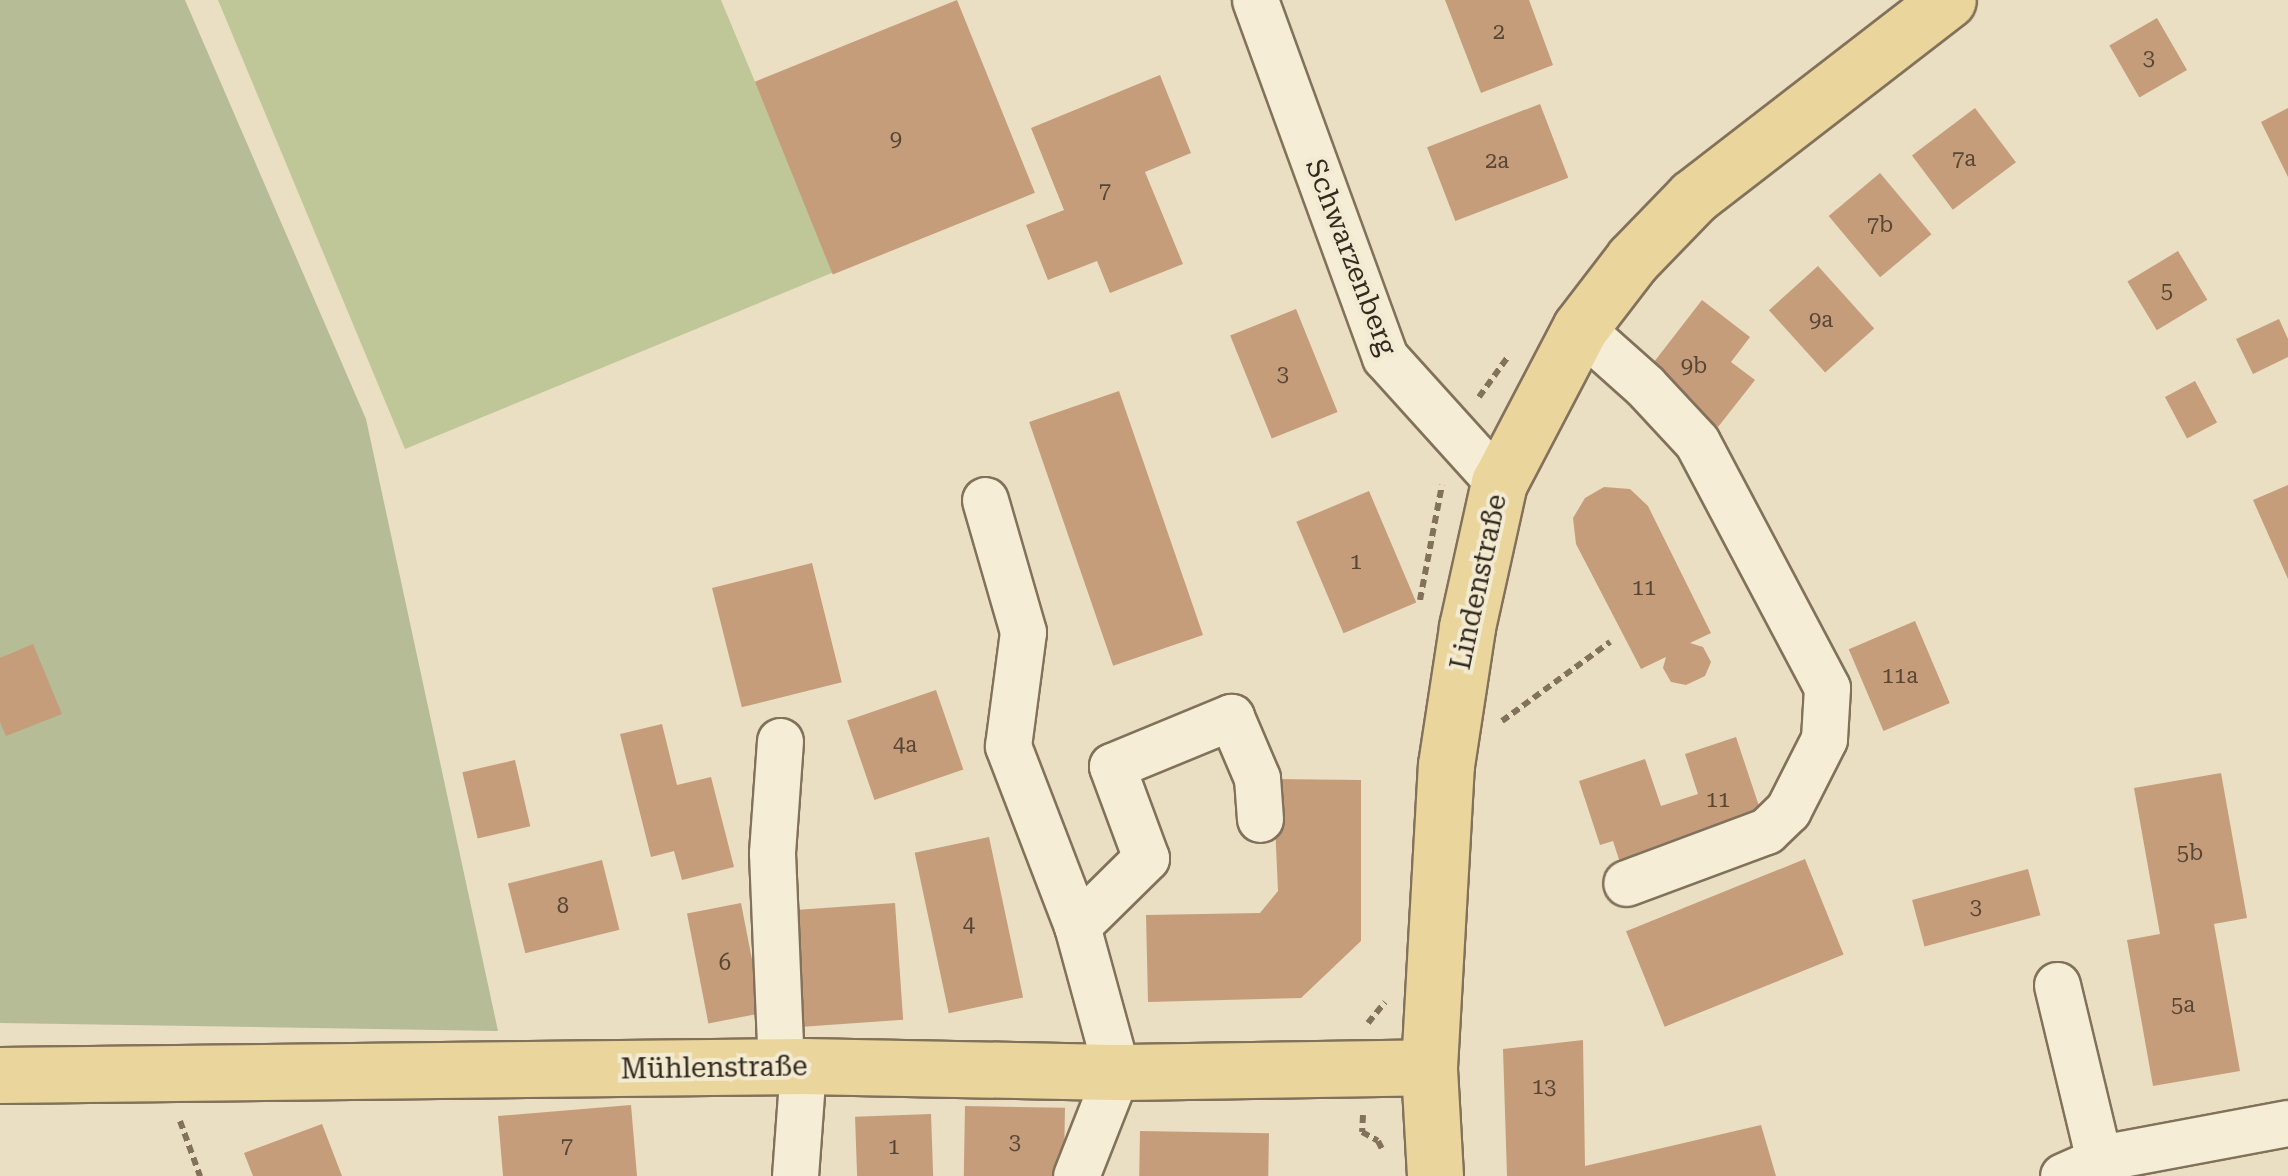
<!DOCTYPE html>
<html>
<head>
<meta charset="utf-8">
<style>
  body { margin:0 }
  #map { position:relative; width:2288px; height:1176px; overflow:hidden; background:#eadfc2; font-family:"Roboto Serif",serif }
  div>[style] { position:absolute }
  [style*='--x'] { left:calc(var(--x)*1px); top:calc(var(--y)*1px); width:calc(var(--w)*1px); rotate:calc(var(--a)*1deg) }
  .green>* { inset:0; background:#bfc697 }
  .cemetery>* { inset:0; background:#b6bc96 }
  .building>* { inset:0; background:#c59d7b; transform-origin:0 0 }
  .path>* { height:6px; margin-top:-3px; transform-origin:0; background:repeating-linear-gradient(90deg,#82715b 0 8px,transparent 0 13px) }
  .roads { filter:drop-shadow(2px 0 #82715b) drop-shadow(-2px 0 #82715b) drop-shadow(0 2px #82715b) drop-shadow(0 -2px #82715b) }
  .minor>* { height:45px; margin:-22.5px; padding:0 22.5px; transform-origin:22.5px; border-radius:22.5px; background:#f5edd5 }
  .major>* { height:55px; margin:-27.5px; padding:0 27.5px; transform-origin:27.5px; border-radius:27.5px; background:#ead59d }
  span { translate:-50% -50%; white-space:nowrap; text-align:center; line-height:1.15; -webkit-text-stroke:8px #f2ead1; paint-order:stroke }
  .number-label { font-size:22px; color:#584635 }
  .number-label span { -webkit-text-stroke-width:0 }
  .street-label { font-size:28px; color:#33291e }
</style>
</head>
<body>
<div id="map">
  <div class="green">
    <i style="clip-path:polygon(218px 0,721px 0,834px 272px,405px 449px)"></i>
  </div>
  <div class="cemetery">
    <i style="clip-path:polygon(0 0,185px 0,366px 419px,498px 1031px,0 1023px)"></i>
  </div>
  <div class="building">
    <i style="left:957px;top:0;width:208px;height:218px;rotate:68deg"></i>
    <i style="clip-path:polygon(1445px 0,1529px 0,1553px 65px,1481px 93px)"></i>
    <i style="left:2157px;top:18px;width:60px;height:55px;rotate:60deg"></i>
    <i style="clip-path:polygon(1160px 75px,1191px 153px,1145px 172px,1183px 264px,1110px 293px,1097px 261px,1048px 280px,1026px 225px,1064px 210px,1031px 128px)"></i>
    <i style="left:1540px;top:104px;width:79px;height:121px;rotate:69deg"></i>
    <i style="left:1975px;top:108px;width:68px;height:79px;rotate:53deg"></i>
    <i style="clip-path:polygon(2288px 108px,2288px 177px,2261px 122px)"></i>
    <i style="left:1880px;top:173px;width:80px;height:67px;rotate:50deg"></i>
    <i style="left:2178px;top:251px;width:57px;height:59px;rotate:59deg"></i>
    <i style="left:1818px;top:266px;width:84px;height:66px;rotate:48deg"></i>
    <i style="clip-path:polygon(1702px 300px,1750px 337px,1731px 362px,1755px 380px,1718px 427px,1647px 371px)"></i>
    <i style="left:1296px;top:309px;width:111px;height:71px;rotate:68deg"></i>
    <i style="clip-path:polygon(2279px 319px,2288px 339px,2288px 357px,2253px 374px,2236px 339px)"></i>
    <i style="left:2195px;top:381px;width:47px;height:34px;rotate:62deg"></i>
    <i style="left:1119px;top:391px;width:258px;height:95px;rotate:71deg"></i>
    <i style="clip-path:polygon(2288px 485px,2288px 579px,2253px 500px)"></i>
    <i style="clip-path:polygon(1604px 487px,1630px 489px,1648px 506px,1711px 633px,1690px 643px,1703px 647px,1711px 662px,1705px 676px,1686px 685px,1671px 682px,1663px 668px,1666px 657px,1641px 669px,1576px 544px,1573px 518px,1585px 498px)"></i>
    <i style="left:1369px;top:491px;width:121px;height:79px;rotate:67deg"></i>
    <i style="left:812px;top:563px;width:123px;height:103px;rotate:76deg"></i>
    <i style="left:1915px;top:621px;width:89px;height:72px;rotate:67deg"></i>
    <i style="clip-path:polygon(33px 644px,62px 714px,6px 736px,0 722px,0 658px)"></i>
    <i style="left:936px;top:690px;width:84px;height:94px;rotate:71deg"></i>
    <i style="clip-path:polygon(662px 724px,677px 785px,711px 777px,734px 867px,682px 880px,674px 851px,651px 857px,620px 734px)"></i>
    <i style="clip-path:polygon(1736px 737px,1765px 824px,1623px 872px,1613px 841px,1600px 845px,1579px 781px,1645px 759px,1661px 806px,1698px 794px,1685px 754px)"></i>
    <i style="left:515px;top:760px;width:68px;height:54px;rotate:77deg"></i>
    <i style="clip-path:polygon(2221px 773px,2247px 918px,2214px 924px,2240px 1071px,2153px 1086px,2127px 940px,2160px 934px,2134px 788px)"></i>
    <i style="clip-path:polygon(1273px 779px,1361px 780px,1361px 941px,1301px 998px,1148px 1002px,1146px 915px,1260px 913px,1278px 891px)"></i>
    <i style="left:989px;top:837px;width:164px;height:76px;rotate:78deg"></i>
    <i style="left:1805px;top:859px;width:103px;height:193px;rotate:68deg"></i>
    <i style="left:602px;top:860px;width:72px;height:97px;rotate:76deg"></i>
    <i style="left:2028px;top:869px;width:48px;height:120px;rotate:75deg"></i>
    <i style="left:741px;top:903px;width:112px;height:55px;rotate:79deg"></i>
    <i style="left:895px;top:903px;width:117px;height:100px;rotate:86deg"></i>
    <i style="clip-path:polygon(1583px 1040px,1585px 1166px,1761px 1125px,1776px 1176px,1507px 1176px,1503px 1049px)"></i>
    <i style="clip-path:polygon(631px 1105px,637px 1176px,503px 1176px,498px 1116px)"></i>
    <i style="left:965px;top:1106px;width:100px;height:70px;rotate:1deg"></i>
    <i style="left:931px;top:1114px;width:62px;height:76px;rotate:88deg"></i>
    <i style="clip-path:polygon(322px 1124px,342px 1176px,253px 1176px,244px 1153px)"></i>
    <i style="left:1140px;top:1131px;width:129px;height:45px;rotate:1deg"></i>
  </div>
  <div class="path">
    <i style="--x:1479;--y:397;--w:48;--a:-54.3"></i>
    <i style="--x:1420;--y:600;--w:117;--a:-79.2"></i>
    <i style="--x:1502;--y:721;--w:134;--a:-36.2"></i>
    <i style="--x:1368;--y:1023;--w:27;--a:-51"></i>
    <i style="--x:1363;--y:1115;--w:17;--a:93"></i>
    <i style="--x:1362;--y:1132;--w:18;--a:29"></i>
    <i style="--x:1378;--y:1141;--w:11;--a:63"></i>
    <i style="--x:180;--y:1121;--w:59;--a:70"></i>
  </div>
  <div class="roads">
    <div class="minor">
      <i style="--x:1255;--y:0;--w:380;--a:70"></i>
      <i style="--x:1385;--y:357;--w:170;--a:47.9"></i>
      <i style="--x:1580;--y:328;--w:87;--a:41.7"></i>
      <i style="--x:1645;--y:386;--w:76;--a:47.1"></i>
      <i style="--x:1697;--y:442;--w:278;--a:62.1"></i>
      <i style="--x:1827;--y:688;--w:51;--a:93.4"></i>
      <i style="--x:1824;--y:739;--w:80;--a:116.9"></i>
      <i style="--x:1788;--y:810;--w:30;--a:136"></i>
      <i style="--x:1766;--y:831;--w:149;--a:159.6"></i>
      <i style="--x:985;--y:500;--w:137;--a:73.9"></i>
      <i style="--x:1023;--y:632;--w:115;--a:97.5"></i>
      <i style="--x:1008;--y:746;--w:193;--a:69"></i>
      <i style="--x:780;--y:741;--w:112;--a:94.1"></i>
      <i style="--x:772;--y:853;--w:213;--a:87.6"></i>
      <i style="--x:2057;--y:985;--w:180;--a:76.5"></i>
      <i style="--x:795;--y:1176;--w:110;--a:-85.8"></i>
      <i style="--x:1076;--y:1176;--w:112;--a:-68.5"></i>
      <i style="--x:1117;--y:1072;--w:151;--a:-105.3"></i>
      <i style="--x:1077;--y:926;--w:97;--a:-44.6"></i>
      <i style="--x:1146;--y:858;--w:98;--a:-110.3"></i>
      <i style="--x:1112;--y:766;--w:129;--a:-22.4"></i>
      <i style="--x:1231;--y:717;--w:66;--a:66.9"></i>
      <i style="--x:1257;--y:778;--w:41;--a:85.8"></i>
      <i style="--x:2063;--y:1176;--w:47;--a:-23.8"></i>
      <i style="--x:2106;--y:1157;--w:185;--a:-10.6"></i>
    </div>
    <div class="major">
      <i style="--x:0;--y:1075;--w:803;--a:-0.64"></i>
      <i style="--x:803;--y:1066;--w:321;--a:1.1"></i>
      <i style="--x:1124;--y:1072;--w:305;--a:-0.9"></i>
      <i style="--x:1435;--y:1176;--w:109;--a:-93.2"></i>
      <i style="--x:1429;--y:1067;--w:302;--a:-86.8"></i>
      <i style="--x:1446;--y:765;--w:140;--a:-81.3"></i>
      <i style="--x:1467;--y:627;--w:148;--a:-77.5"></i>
      <i style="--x:1499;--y:483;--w:175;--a:-62.4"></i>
      <i style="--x:1580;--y:328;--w:87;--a:-52.5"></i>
      <i style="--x:1633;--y:259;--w:86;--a:-45.9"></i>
      <i style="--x:1693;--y:197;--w:322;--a:-37.7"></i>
    </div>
  </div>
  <div class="number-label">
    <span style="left:1499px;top:32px">2</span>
    <span style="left:2149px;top:58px">3</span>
    <span style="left:896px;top:139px">9</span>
    <span style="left:1964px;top:159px">7a</span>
    <span style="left:1497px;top:161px">2a</span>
    <span style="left:1105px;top:191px">7</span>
    <span style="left:1880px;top:225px">7b</span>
    <span style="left:2167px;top:291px">5</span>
    <span style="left:1821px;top:320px">9a</span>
    <span style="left:1694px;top:366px">9b</span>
    <span style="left:1283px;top:374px">3</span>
    <span style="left:1356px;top:562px">1</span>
    <span style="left:1644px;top:588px">11</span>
    <span style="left:1900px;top:676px">11a</span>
    <span style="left:905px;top:745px">4a</span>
    <span style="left:1718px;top:800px">11</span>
    <span style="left:2190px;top:853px">5b</span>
    <span style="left:563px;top:906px">8</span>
    <span style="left:1976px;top:907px">3</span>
    <span style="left:969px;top:925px">4</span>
    <span style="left:725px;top:963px">6</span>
    <span style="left:2183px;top:1005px">5a</span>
    <span style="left:1544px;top:1087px">13</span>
    <span style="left:1015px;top:1142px">3</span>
    <span style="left:567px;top:1146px">7</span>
    <span style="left:894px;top:1147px">1</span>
  </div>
  <div class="street-label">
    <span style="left:1351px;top:257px;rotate:69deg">Schwarzenberg</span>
    <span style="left:1479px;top:582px;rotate:-78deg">Lindenstraße</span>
    <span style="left:714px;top:1068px;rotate:-1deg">Mühlenstraße</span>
  </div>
</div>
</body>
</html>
